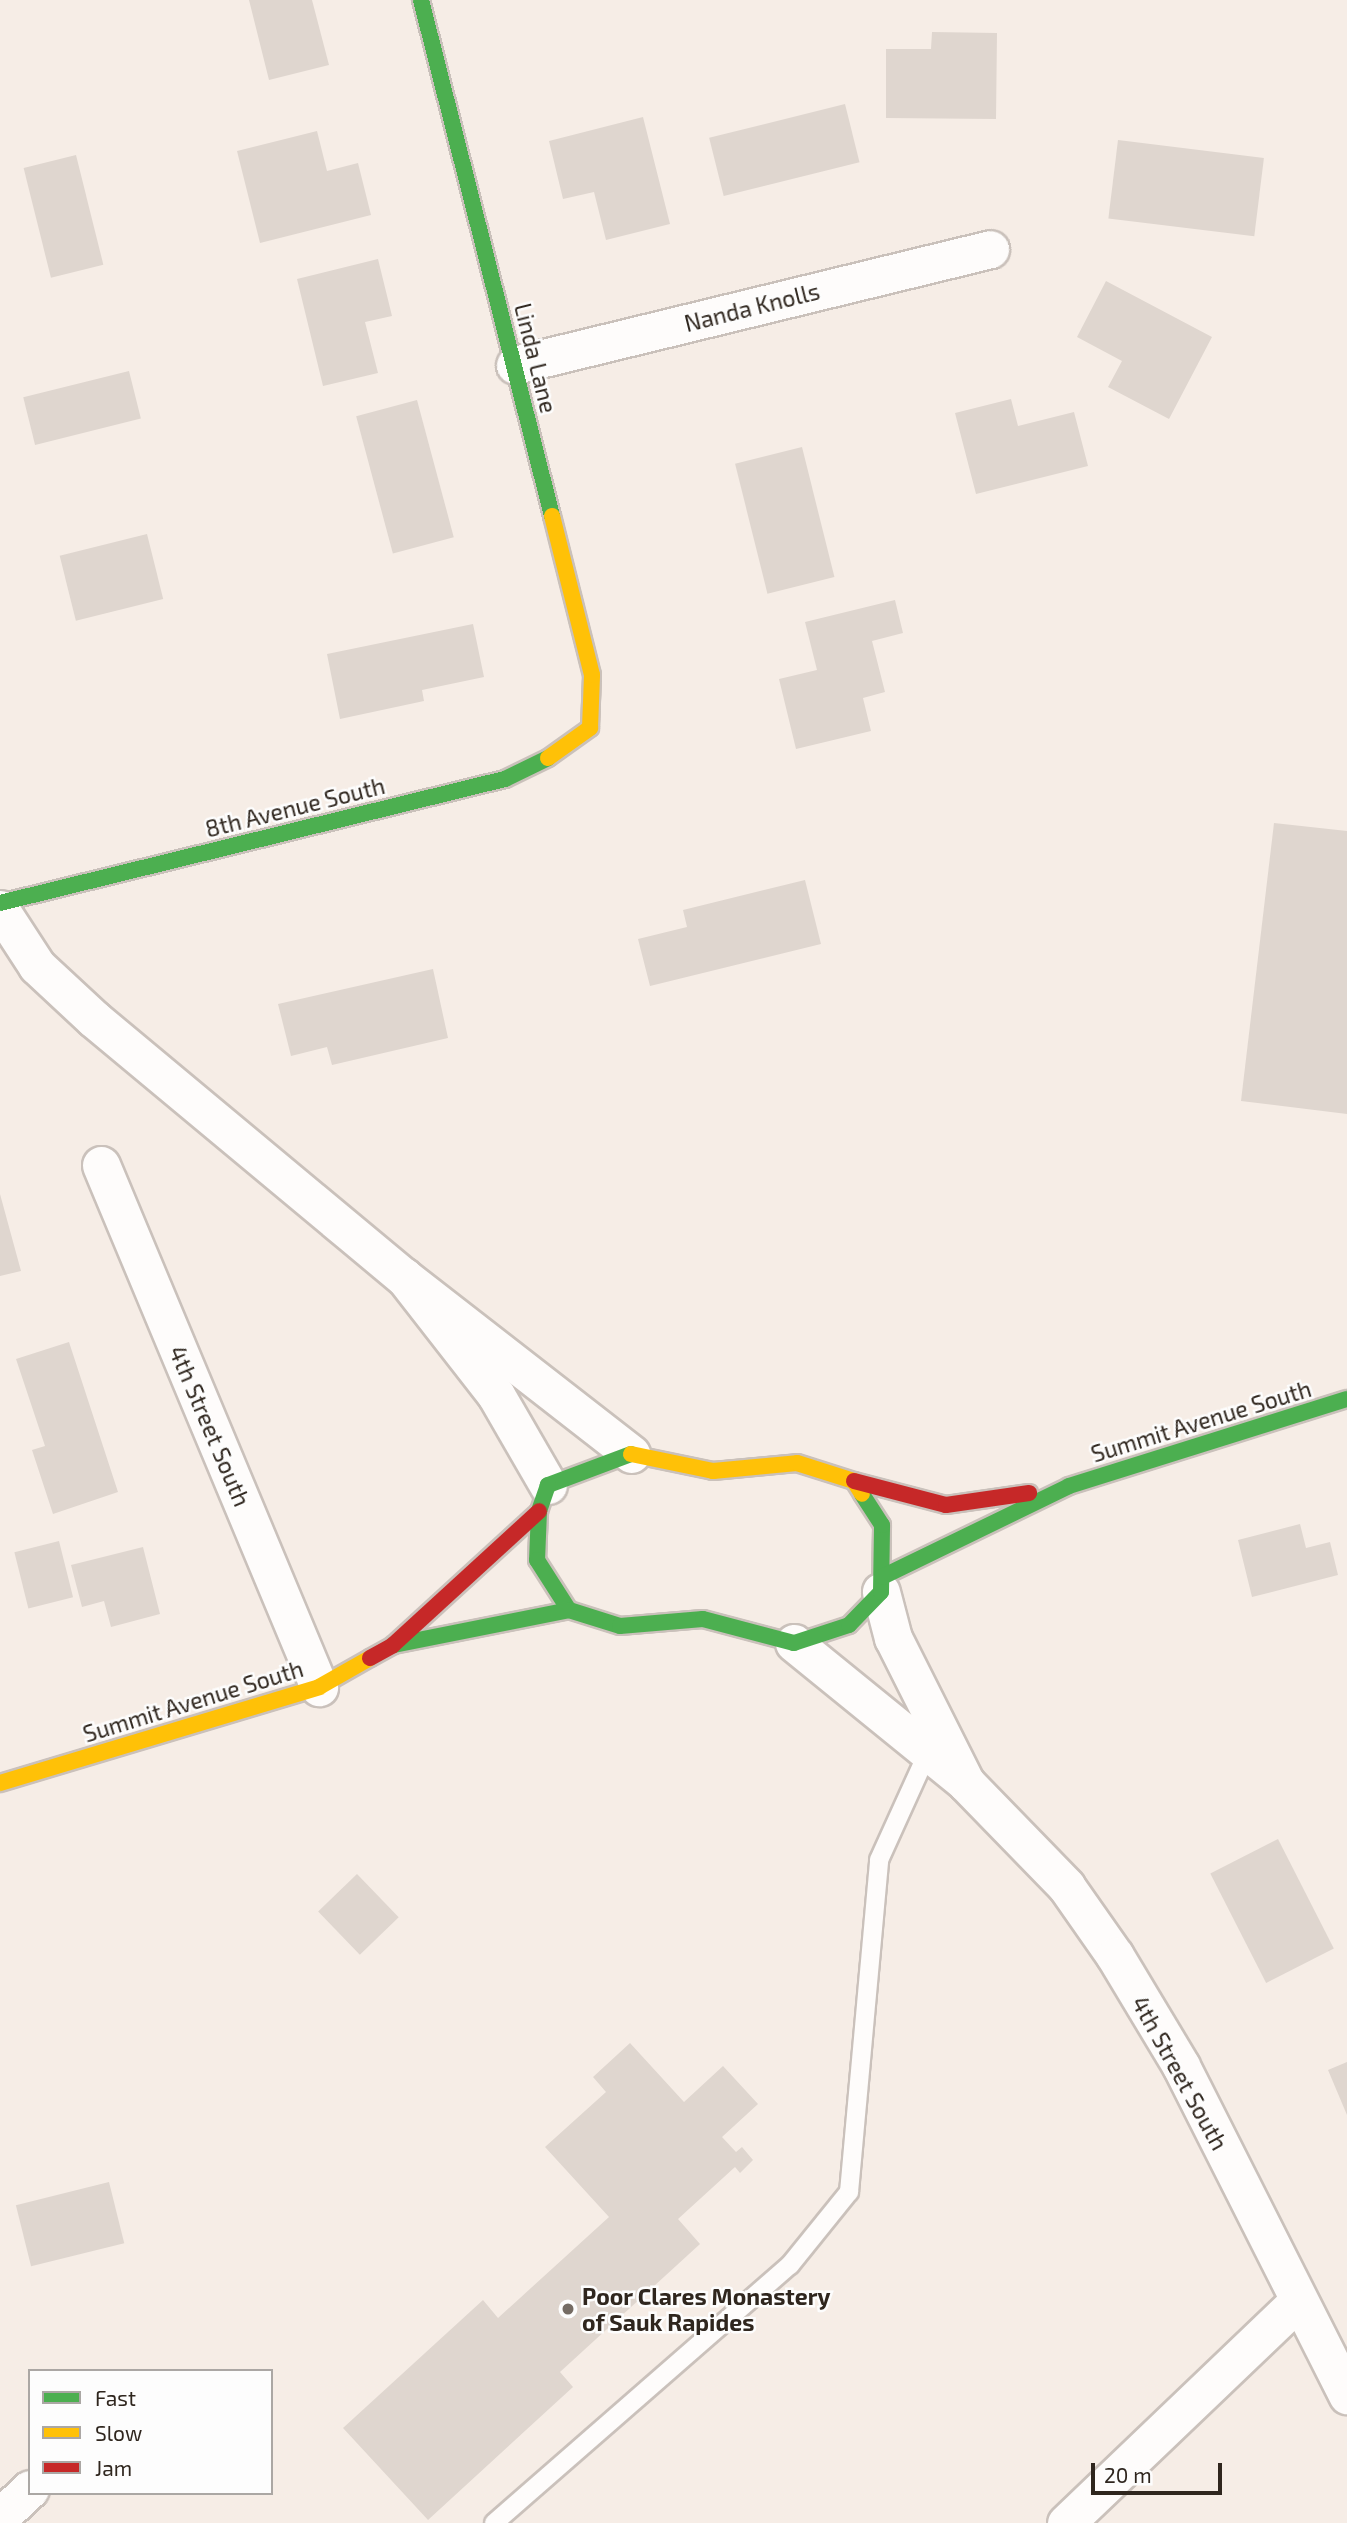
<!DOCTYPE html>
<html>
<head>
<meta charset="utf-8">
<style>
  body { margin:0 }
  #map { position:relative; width:1347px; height:2523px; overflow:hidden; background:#f6ede6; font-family:"Exo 2",sans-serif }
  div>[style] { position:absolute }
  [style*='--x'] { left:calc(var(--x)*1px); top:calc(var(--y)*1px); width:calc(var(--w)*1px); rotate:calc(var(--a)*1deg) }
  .building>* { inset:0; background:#dfd6cf; transform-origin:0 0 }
  .roads { filter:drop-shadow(2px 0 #cac1bb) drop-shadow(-2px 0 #cac1bb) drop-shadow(0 2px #cac1bb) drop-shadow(0 -2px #cac1bb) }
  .lane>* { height:18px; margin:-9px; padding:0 9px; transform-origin:9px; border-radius:9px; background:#fefcfb }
  .street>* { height:37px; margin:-18.5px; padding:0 18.5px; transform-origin:18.5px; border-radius:18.5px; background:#fefcfb }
  .fast>* { height:16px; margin:-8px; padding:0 8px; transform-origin:8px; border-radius:8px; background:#4caf50 }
  .slow>* { height:16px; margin:-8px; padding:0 8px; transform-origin:8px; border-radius:8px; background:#ffc107 }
  .jam>* { height:16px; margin:-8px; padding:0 8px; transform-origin:8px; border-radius:8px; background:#c62828 }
  .dots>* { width:19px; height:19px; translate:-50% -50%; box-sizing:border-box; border:4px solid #fdfdfd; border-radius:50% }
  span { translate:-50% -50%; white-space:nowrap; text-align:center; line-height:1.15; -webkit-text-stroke:5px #fdfdfd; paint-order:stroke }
  .street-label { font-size:23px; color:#2f261e }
  .poi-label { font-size:23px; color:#2f261e; font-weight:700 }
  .left { translate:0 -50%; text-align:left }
  .legend { position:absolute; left:28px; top:2369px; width:245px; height:126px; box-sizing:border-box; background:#fdfdfd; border:2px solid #aba7a4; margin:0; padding:9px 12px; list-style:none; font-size:21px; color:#2f261e }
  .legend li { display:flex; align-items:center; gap:14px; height:35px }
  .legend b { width:35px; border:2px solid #aba7a4 }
  .scale { position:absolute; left:1091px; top:2463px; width:131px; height:32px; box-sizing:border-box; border:4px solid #2f261e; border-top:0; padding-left:9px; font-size:21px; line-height:24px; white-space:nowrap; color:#2f261e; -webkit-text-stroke:5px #fdfdfd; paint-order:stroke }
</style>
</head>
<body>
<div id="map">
  <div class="building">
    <i style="clip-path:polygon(249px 0,312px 0,329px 65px,269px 80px)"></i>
    <i style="clip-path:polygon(932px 32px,997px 33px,996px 119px,886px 118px,886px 49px,931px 49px)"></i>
    <i style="left:845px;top:104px;width:60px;height:140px;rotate:76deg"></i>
    <i style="clip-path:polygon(643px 117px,670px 224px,606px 240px,594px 192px,563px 199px,549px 141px)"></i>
    <i style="clip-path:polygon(317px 131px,327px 171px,358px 163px,371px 215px,260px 243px,237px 151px)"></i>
    <i style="left:1118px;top:140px;width:147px;height:79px;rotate:7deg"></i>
    <i style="left:76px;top:155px;width:113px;height:54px;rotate:76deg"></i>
    <i style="clip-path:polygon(378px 259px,392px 316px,365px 322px,378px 373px,323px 386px,297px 279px)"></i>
    <i style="clip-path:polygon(1106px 281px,1212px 337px,1169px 419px,1108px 387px,1122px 361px,1077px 337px)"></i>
    <i style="left:129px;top:371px;width:49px;height:109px;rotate:76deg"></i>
    <i style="clip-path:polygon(1011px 399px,1018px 426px,1074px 412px,1088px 466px,976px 494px,955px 413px)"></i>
    <i style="left:417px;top:400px;width:142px;height:63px;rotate:75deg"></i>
    <i style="left:802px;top:447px;width:134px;height:69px;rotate:76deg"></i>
    <i style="left:147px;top:534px;width:67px;height:90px;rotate:76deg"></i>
    <i style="clip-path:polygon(895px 600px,903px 633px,872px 641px,885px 692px,863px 698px,871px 731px,796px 749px,779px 679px,817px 670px,805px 622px)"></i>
    <i style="clip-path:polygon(473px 624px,484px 677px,422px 690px,424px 701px,340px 719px,327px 654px)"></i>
    <i style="clip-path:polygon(1274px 823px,1347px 831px,1347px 1114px,1241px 1101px)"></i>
    <i style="clip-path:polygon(805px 880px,821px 944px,650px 986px,638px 939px,687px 927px,683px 910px)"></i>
    <i style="clip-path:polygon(433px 969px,448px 1038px,332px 1065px,327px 1047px,291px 1056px,278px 1004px)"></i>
    <i style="clip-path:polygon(0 1194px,21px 1271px,0 1276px)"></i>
    <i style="clip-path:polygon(69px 1342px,118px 1492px,53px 1514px,32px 1450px,45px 1446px,16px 1359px)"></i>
    <i style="clip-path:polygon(1300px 1524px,1306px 1548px,1330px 1542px,1338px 1575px,1252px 1597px,1238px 1540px)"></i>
    <i style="left:59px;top:1541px;width:58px;height:46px;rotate:76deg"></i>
    <i style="clip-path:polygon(143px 1547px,160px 1614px,111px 1627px,104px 1601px,82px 1607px,71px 1565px)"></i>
    <i style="left:1278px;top:1839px;width:123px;height:76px;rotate:63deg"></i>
    <i style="left:357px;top:1874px;width:60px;height:54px;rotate:46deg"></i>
    <i style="clip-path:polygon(630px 2043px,684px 2102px,723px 2066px,758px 2104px,722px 2137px,736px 2152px,742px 2147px,753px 2160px,740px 2173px,735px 2167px,678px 2219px,700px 2244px,560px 2372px,573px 2387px,428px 2520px,343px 2428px,483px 2300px,498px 2318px,609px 2217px,545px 2147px,606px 2092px,593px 2077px)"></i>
    <i style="clip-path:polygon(1347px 2062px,1347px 2115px,1328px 2070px)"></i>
    <i style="left:109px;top:2182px;width:63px;height:96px;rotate:76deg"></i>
  </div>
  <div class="roads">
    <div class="lane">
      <i style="--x:494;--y:2523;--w:393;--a:-41.1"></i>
      <i style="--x:790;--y:2265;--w:94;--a:-51.1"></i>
      <i style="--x:849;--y:2192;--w:333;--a:-84.8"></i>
      <i style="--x:879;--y:1860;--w:119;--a:-65.6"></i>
    </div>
    <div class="street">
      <i style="--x:515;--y:365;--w:489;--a:-13.7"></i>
      <i style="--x:0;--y:909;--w:68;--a:57"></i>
      <i style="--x:37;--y:966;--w:78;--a:42.9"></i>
      <i style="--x:94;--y:1019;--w:403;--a:39.8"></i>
      <i style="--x:101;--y:1165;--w:566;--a:67.33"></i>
      <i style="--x:548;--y:1485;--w:104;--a:-120"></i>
      <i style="--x:496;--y:1395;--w:150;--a:-127.9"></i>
      <i style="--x:404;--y:1277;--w:288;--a:37.9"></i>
      <i style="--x:794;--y:1643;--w:222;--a:39.1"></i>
      <i style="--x:966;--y:1783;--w:162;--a:-116.7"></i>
      <i style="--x:893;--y:1638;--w:48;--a:-104.6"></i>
      <i style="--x:966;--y:1783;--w:144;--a:45.8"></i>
      <i style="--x:1066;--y:1886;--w:85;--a:55"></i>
      <i style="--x:1115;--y:1956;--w:128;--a:59"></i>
      <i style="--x:1181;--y:2066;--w:369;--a:63.2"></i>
      <i style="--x:0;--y:2517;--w:41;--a:-43"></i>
      <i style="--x:1066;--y:2523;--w:321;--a:-43.7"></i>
    </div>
    <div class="fast">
      <i style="--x:421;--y:0;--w:532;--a:75.75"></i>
      <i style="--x:0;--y:903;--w:520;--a:-13.8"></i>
      <i style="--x:505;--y:779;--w:48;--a:-26"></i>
      <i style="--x:631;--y:1454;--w:89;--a:159.5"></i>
      <i style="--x:548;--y:1485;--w:28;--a:109"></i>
      <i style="--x:539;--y:1511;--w:49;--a:92.3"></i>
      <i style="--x:537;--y:1560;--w:59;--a:57.4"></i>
      <i style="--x:569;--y:1610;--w:53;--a:17.4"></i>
      <i style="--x:620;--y:1626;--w:83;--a:-4.8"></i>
      <i style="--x:703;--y:1619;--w:94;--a:14.8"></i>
      <i style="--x:794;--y:1643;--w:58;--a:-18.1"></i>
      <i style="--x:849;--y:1625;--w:46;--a:-45.9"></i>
      <i style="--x:881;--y:1592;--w:67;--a:-89.1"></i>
      <i style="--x:882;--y:1525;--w:37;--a:-123"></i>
      <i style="--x:882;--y:1577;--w:208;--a:-25.9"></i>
      <i style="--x:1069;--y:1486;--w:291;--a:-17.4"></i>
      <i style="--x:393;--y:1645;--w:179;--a:-11.2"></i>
    </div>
    <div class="slow">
      <i style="--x:548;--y:758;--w:52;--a:-35.5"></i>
      <i style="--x:590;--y:728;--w:53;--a:-87.8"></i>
      <i style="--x:592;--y:675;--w:164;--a:-104.1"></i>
      <i style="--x:631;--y:1454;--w:84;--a:11.7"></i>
      <i style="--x:713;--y:1471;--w:84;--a:-5.4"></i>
      <i style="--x:797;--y:1463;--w:60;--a:17.5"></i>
      <i style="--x:854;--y:1481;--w:15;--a:58"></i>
      <i style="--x:0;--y:1783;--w:333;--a:-16.7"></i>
      <i style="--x:319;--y:1687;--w:59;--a:-29.6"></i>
    </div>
    <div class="jam">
      <i style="--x:854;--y:1481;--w:95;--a:14.6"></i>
      <i style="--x:946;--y:1505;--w:84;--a:-8.2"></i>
      <i style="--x:370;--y:1658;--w:26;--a:-29"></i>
      <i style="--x:393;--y:1645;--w:198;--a:-42.5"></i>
    </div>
  </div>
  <div class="dots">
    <i style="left:568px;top:2309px;background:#756c64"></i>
  </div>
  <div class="street-label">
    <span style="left:752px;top:307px;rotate:-14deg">Nanda Knolls</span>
    <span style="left:536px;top:358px;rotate:76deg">Linda Lane</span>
    <span style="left:295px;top:807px;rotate:-14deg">8th Avenue South</span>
    <span style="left:1201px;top:1421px;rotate:-17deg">Summit Avenue South</span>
    <span style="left:210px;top:1426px;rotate:67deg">4th Street South</span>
    <span style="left:193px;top:1701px;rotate:-17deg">Summit Avenue South</span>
    <span style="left:1180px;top:2073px;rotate:61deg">4th Street South</span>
  </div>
  <div class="poi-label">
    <span class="left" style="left:582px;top:2309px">Poor Clares Monastery<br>of Sauk Rapides</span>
  </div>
  <ul class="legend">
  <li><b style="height:9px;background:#4caf50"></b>Fast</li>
  <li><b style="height:9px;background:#ffc107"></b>Slow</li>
  <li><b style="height:9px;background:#c62828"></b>Jam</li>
  </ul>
  <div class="scale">20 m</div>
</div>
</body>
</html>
